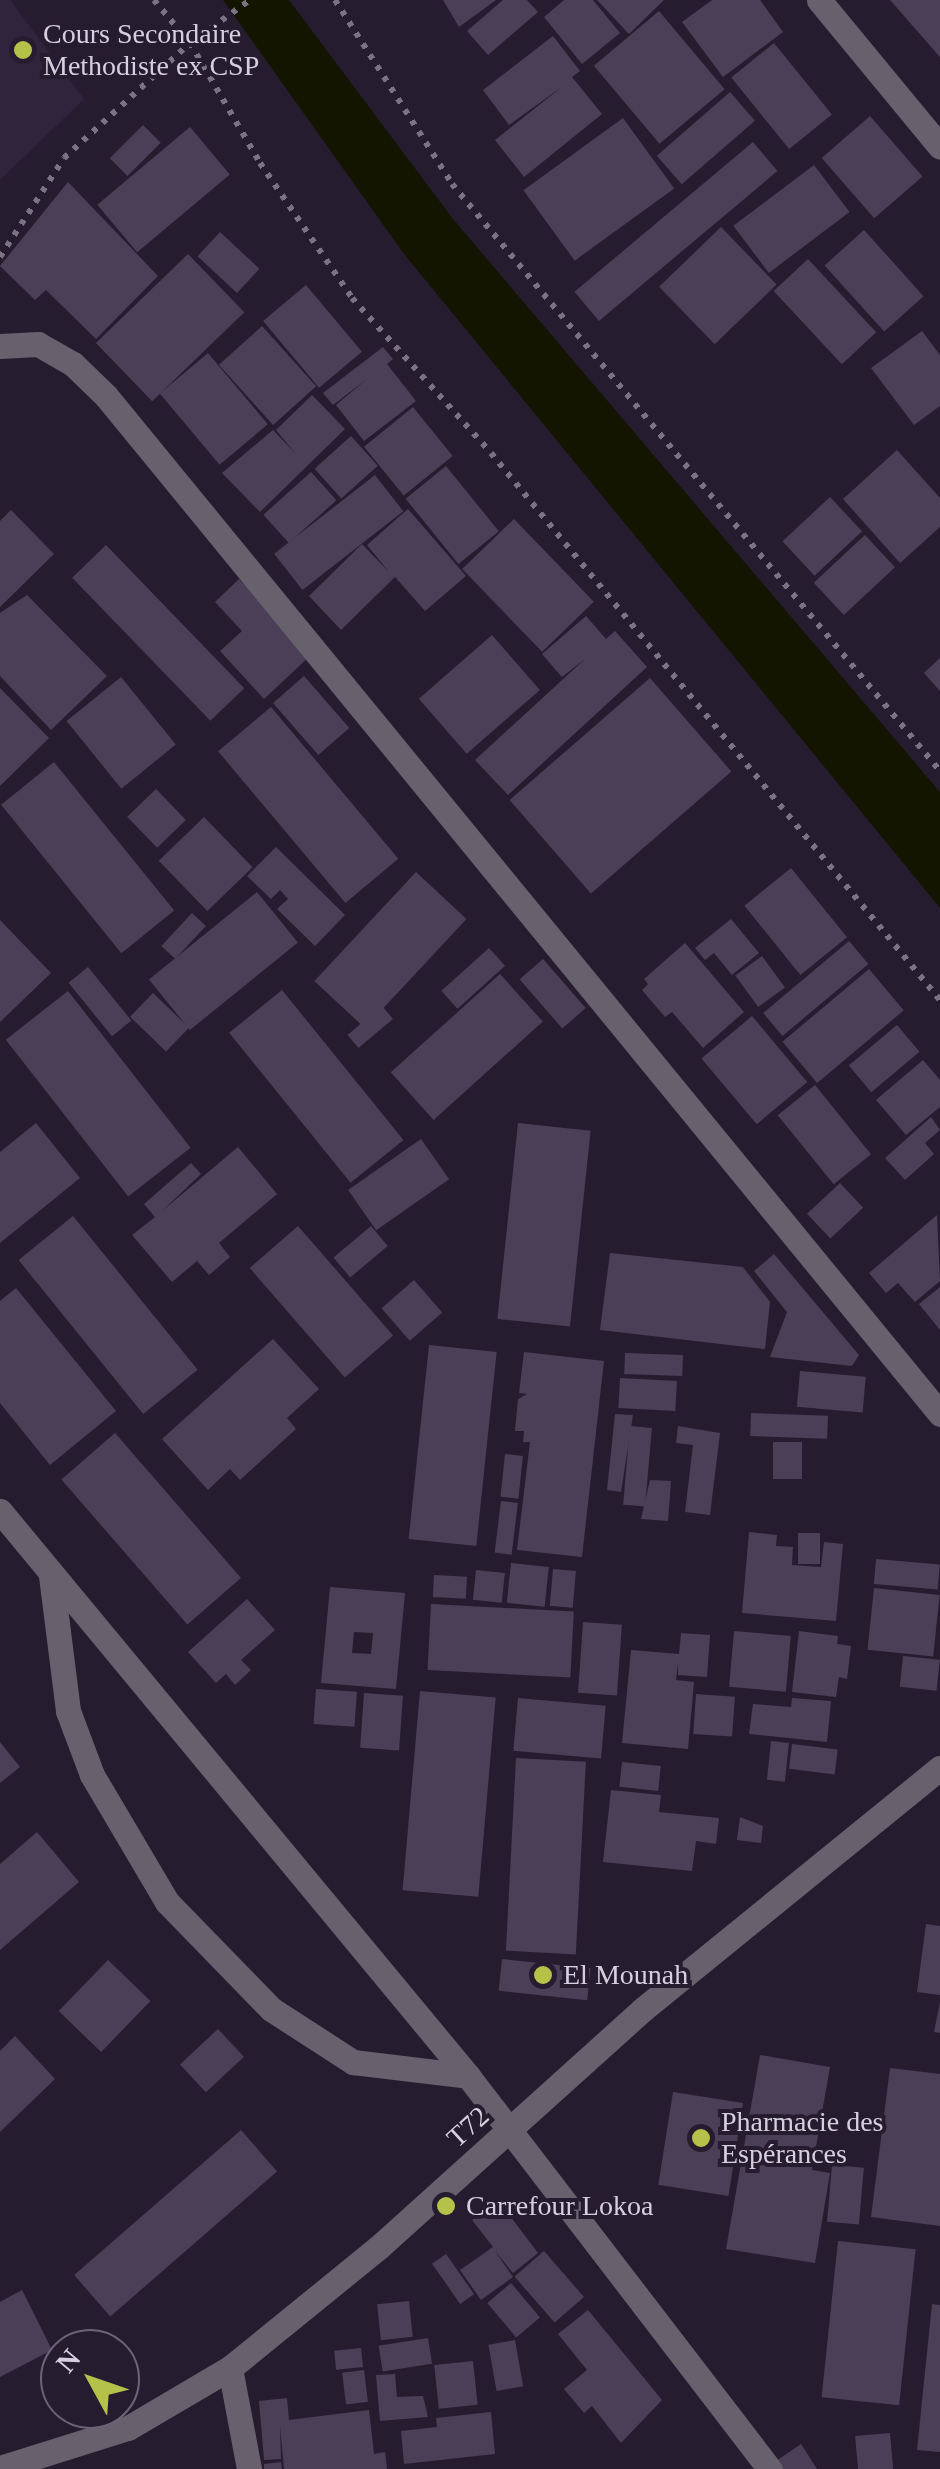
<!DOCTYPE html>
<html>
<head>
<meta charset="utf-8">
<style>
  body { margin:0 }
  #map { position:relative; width:940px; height:2469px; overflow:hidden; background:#261c30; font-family:Georgia,serif }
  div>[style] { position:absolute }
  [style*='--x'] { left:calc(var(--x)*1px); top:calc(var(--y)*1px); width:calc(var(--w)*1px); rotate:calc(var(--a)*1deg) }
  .built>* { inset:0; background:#30243d }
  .water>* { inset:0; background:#131500 }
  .building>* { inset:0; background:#4a3f57; transform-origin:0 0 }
  .path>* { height:6px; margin-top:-3px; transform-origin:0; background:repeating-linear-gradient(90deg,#7b7384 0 5px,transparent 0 13px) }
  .minor>* { height:25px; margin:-12.5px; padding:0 12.5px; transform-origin:12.5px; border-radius:12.5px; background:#66616c }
  .dots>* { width:28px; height:28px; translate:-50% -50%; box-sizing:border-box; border:5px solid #261c30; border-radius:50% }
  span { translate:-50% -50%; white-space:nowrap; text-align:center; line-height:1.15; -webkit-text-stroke:8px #261c30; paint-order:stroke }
  .poi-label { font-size:28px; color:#d6d0de }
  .left { translate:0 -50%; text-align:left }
  .street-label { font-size:28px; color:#d6d0de }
  .north { position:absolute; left:40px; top:2329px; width:100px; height:100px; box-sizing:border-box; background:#261c30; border:2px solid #6c6476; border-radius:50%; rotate:310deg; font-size:28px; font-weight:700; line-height:40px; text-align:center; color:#d6d0de }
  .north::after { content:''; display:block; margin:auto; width:35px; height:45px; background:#b5c249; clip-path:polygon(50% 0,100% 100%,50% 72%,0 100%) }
</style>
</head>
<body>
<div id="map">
  <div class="built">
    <i style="clip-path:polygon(0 0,10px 0,84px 99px,0 180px)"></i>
  </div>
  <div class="water">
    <i style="clip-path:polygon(223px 0,289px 0,453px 219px,940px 792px,940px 908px,404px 254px)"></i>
  </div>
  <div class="building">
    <i style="clip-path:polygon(443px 0,496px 0,459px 27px)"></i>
    <i style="clip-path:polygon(503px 0,527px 0,538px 12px,488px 55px,467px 31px)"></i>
    <i style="clip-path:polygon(564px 0,593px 0,620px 33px,582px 64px,544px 17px)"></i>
    <i style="clip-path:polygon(597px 0,664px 0,629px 34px)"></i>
    <i style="clip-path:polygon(712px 0,760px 0,783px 32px,723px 77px,682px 22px)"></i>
    <i style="clip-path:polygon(890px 0,940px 0,940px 57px)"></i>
    <i style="left:659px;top:11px;width:102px;height:85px;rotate:50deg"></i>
    <i style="clip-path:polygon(553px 36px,580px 71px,572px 77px,602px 114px,524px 177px,495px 140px,563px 86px,509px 125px,483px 90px)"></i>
    <i style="left:774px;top:43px;width:92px;height:55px;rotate:51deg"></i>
    <i style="left:730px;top:92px;width:38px;height:97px;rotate:49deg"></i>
    <i style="left:870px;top:116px;width:80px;height:64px;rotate:49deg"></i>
    <i style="left:623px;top:118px;width:87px;height:123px;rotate:54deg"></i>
    <i style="left:143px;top:125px;width:25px;height:47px;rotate:45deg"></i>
    <i style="left:190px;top:127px;width:62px;height:121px;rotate:50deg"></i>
    <i style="left:753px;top:142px;width:38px;height:233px;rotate:50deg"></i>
    <i style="left:814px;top:165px;width:59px;height:101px;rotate:53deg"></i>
    <i style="clip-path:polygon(68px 182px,158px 276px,96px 339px,46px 290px,35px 300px,0 266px)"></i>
    <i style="left:721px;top:227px;width:80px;height:86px;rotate:46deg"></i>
    <i style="left:864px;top:230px;width:89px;height:53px;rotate:48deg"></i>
    <i style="left:220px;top:232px;width:54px;height:33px;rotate:43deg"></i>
    <i style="left:188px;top:254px;width:81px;height:128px;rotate:46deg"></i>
    <i style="left:808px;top:259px;width:100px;height:47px;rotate:47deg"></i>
    <i style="left:306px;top:285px;width:87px;height:56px;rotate:50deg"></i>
    <i style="left:262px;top:326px;width:81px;height:58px;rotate:48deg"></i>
    <i style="clip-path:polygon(922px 331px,940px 355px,940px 406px,914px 425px,871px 368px)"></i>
    <i style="clip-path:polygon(383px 347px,393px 359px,387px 364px,416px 401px,364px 441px,336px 405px,367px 379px,333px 405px,323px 393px)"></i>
    <i style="left:208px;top:353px;width:93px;height:63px;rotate:50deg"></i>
    <i style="clip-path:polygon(312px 395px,345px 429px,260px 512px,222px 473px,273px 430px,295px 453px,276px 430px)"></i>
    <i style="left:413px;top:407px;width:63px;height:63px;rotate:51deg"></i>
    <i style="left:351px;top:436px;width:40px;height:49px;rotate:48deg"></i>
    <i style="clip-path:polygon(897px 450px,940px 498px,940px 527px,900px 563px,843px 499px)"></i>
    <i style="left:446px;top:466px;width:84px;height:52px;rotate:51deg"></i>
    <i style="left:311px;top:472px;width:38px;height:64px;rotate:48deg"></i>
    <i style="left:375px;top:475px;width:46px;height:128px;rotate:52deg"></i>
    <i style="left:830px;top:497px;width:47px;height:65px;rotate:47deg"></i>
    <i style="clip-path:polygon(408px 509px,466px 576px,425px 611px,395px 577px,341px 630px,309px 596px,362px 544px,389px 572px,367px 545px)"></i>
    <i style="clip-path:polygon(11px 510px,54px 554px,0 607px,0 521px)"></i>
    <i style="left:514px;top:519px;width:115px;height:72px;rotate:46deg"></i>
    <i style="left:865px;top:535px;width:44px;height:70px;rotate:47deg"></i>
    <i style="left:106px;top:545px;width:199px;height:47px;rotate:46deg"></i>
    <i style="clip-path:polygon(239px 579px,311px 655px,264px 699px,220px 651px,242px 631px,215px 602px)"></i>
    <i style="clip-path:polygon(27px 595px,107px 676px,51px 730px,0 676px,0 613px)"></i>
    <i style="clip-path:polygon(586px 616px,606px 639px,615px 631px,647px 667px,508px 795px,475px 760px,586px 658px,562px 677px,542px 654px)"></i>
    <i style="left:492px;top:635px;width:73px;height:97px;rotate:49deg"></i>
    <i style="clip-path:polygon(940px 658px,940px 691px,924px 673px)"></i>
    <i style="left:304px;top:676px;width:69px;height:41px;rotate:49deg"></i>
    <i style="left:121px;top:677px;width:87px;height:70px;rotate:51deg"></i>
    <i style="left:650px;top:678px;width:124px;height:186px;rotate:49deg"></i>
    <i style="clip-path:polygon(0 688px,49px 738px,0 786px)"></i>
    <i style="left:271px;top:707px;width:198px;height:69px;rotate:50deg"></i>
    <i style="left:54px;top:762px;width:191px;height:68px;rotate:51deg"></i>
    <i style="left:156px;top:789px;width:43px;height:40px;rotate:46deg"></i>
    <i style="left:204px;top:817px;width:70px;height:63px;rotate:46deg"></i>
    <i style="clip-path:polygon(276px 847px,345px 915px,315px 946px,277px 909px,288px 899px,280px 890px,271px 899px,247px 876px)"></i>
    <i style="left:791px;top:868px;width:89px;height:60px;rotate:51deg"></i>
    <i style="left:416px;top:872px;width:69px;height:149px;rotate:43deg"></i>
    <i style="left:257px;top:892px;width:65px;height:139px;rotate:51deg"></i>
    <i style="left:192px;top:913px;width:19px;height:45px;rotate:43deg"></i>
    <i style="clip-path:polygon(731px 919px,759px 953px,732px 975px,714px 953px,705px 960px,695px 948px)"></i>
    <i style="clip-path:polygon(0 920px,51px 973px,0 1022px)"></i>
    <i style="left:849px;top:941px;width:30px;height:112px;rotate:50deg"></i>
    <i style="clip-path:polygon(685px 943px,744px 1012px,703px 1048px,672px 1012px,665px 1017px,642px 990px,648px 984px,644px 979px)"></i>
    <i style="left:489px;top:948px;width:24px;height:64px;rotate:48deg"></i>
    <i style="left:762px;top:956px;width:39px;height:33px;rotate:54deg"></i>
    <i style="left:543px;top:959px;width:65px;height:31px;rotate:49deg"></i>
    <i style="left:88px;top:967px;width:69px;height:25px;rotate:51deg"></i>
    <i style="left:869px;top:969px;width:54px;height:113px;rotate:50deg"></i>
    <i style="left:500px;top:974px;width:64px;height:147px;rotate:48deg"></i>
    <i style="left:282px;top:990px;width:193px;height:68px;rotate:51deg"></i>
    <i style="left:68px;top:991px;width:199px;height:79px;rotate:52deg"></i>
    <i style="left:153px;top:993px;width:50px;height:33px;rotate:44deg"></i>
    <i style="left:382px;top:1006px;width:17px;height:45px;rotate:50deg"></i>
    <i style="left:752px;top:1016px;width:86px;height:66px;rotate:50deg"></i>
    <i style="left:897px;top:1025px;width:35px;height:63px;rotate:50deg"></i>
    <i style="clip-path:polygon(923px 1060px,940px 1080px,940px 1107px,906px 1135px,876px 1100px)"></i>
    <i style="left:815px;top:1085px;width:89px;height:48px;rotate:51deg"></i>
    <i style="clip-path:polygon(931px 1117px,940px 1130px,925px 1143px,934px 1154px,905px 1180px,885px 1158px)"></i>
    <i style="clip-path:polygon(36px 1123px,80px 1178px,0 1243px,0 1152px)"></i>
    <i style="left:518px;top:1123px;width:73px;height:197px;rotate:6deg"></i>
    <i style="left:421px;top:1139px;width:49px;height:89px;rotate:55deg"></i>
    <i style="clip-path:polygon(238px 1147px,277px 1194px,219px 1243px,230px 1257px,209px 1275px,197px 1261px,172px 1282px,132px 1235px,155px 1217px,144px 1204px,191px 1163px,201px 1174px,162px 1211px)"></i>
    <i style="left:840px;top:1183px;width:34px;height:45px;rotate:47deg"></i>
    <i style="clip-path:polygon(937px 1215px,940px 1281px,915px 1302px,898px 1283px,886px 1293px,869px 1273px)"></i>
    <i style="left:73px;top:1216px;width:198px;height:70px;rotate:51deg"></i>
    <i style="left:298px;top:1226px;width:145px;height:64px;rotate:49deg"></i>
    <i style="left:371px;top:1226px;width:26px;height:49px;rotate:50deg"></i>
    <i style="clip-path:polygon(610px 1253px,743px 1267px,770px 1302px,765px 1349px,600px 1330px)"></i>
    <i style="clip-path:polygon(774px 1254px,859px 1355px,852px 1366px,770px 1357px,787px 1312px,754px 1271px)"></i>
    <i style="left:414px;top:1280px;width:43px;height:43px;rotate:49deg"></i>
    <i style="clip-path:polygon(940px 1287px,940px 1330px,919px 1304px)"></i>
    <i style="clip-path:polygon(16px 1288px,116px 1411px,50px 1465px,0 1403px,0 1301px)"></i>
    <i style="clip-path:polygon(273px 1339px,319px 1389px,287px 1418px,296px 1429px,240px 1480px,230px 1469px,208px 1490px,162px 1439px)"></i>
    <i style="left:429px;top:1345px;width:68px;height:195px;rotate:6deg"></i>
    <i style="clip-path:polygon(524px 1352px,604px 1361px,582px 1557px,517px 1550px,530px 1442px,523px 1442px,524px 1431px,515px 1431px,518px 1399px,527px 1394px,519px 1393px)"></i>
    <i style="left:625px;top:1353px;width:58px;height:21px;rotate:2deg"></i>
    <i style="left:800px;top:1371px;width:66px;height:36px;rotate:5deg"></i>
    <i style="left:620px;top:1378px;width:57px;height:30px;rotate:3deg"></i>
    <i style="left:751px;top:1413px;width:77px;height:23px;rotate:2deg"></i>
    <i style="clip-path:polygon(615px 1414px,633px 1415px,621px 1492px,607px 1490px)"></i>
    <i style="left:630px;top:1426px;width:22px;height:79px;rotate:5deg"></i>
    <i style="clip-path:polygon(678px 1426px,720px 1433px,710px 1515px,685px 1512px,693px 1445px,676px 1443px)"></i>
    <i style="left:115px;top:1433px;width:192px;height:71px;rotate:49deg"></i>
    <i style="left:773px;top:1442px;width:29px;height:37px"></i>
    <i style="left:505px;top:1454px;width:18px;height:43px;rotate:6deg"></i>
    <i style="clip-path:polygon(650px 1480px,671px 1481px,668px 1521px,641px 1519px)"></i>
    <i style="left:501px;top:1501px;width:17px;height:52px;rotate:7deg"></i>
    <i style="clip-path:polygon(749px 1532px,777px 1535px,776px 1546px,793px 1547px,792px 1565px,821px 1567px,824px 1542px,843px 1544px,836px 1621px,742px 1613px)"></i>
    <i style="left:798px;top:1533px;width:22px;height:31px"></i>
    <i style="left:876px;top:1559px;width:64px;height:25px;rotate:5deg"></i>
    <i style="left:511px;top:1563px;width:38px;height:40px;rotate:6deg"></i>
    <i style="left:553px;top:1569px;width:23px;height:37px;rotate:5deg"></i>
    <i style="left:476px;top:1570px;width:29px;height:30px;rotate:6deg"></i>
    <i style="left:434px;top:1575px;width:33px;height:22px;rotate:3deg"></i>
    <i style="clip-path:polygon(evenodd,330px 1587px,405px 1593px,396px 1689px,321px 1683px,330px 1587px,354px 1632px,373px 1633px,371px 1654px,352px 1653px,354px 1632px)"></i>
    <i style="left:874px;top:1588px;width:66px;height:62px;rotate:6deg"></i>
    <i style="clip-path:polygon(247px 1599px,275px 1630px,241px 1660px,251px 1670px,235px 1685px,226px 1674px,216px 1683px,188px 1652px)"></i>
    <i style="left:431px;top:1604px;width:143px;height:66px;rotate:3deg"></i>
    <i style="left:583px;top:1622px;width:39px;height:71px;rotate:4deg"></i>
    <i style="left:734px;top:1631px;width:57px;height:56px;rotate:5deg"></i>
    <i style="clip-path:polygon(799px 1631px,838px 1636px,837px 1644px,851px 1646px,847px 1679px,839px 1677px,836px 1697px,792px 1692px)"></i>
    <i style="clip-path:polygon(681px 1633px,710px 1635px,707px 1677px,678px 1675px,678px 1663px,676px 1680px,694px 1682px,688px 1749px,622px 1743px,631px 1650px,679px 1654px)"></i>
    <i style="left:903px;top:1656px;width:37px;height:31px;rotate:6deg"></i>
    <i style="left:316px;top:1689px;width:41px;height:35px;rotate:4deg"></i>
    <i style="left:420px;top:1691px;width:76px;height:200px;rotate:5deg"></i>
    <i style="left:364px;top:1693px;width:39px;height:55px;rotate:4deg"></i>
    <i style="left:696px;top:1694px;width:39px;height:40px;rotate:4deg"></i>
    <i style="left:518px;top:1698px;width:88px;height:53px;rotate:5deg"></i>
    <i style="clip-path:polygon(792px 1698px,831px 1701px,827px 1742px,749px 1734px,753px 1704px,791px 1707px)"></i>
    <i style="left:771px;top:1741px;width:18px;height:39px;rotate:6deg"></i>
    <i style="clip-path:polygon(0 1742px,20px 1767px,0 1783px)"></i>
    <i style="left:792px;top:1744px;width:46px;height:25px;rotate:7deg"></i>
    <i style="left:516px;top:1758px;width:70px;height:193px;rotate:3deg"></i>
    <i style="left:622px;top:1762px;width:39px;height:25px;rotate:6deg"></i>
    <i style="clip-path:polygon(611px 1790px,661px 1795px,659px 1812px,719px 1818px,716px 1844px,696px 1841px,692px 1871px,603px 1862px)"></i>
    <i style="clip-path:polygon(740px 1817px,763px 1826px,761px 1843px,737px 1840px)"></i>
    <i style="clip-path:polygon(37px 1832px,79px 1882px,0 1950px,0 1864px)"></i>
    <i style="clip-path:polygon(926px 1924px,940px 1926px,940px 1995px,917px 1992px)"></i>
    <i style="left:502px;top:1959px;width:89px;height:32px;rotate:6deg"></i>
    <i style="left:108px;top:1960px;width:59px;height:71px;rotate:44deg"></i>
    <i style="clip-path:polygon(940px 2002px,940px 2033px,934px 2032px)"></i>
    <i style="left:218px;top:2029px;width:38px;height:52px;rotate:47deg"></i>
    <i style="clip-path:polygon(15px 2036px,55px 2079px,0 2132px,0 2051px)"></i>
    <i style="clip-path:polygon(760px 2055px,830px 2067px,812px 2170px,830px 2173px,815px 2263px,726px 2249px)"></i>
    <i style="clip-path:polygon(890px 2068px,940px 2074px,940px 2226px,871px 2217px)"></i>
    <i style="left:673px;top:2092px;width:71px;height:94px;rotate:9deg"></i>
    <i style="left:241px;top:2130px;width:55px;height:221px;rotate:49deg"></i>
    <i style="left:832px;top:2165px;width:32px;height:57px;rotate:5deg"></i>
    <i style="clip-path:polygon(498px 2200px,538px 2253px,513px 2273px,495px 2251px,513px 2277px,481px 2300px,460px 2270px,493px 2247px,472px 2220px)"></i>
    <i style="left:838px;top:2241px;width:78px;height:157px;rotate:6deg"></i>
    <i style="left:544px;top:2251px;width:61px;height:39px;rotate:49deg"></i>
    <i style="left:446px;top:2254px;width:49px;height:17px;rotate:55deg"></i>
    <i style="left:511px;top:2283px;width:45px;height:31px;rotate:50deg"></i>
    <i style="clip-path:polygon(22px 2290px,52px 2350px,0 2377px,0 2302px)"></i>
    <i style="left:409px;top:2301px;width:36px;height:32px;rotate:84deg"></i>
    <i style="clip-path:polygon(932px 2304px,940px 2305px,940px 2452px,917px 2450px)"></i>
    <i style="clip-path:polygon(588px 2310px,662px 2400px,621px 2443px,592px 2406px,584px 2413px,564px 2389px,587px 2370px,558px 2334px)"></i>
    <i style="left:428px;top:2338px;width:26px;height:50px;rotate:81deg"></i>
    <i style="left:515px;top:2340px;width:47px;height:27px;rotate:80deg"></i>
    <i style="left:361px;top:2348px;width:19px;height:27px;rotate:84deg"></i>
    <i style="left:473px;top:2361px;width:44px;height:39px;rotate:84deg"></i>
    <i style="left:364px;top:2370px;width:32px;height:22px;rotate:83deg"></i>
    <i style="clip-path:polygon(395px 2374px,397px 2397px,423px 2396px,428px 2417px,380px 2421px,376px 2375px)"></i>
    <i style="clip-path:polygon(287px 2398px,289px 2420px,369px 2410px,374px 2454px,385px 2452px,387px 2469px,284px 2469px,280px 2426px,281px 2459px,264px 2460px,259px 2401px)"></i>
    <i style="clip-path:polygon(491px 2412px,495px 2454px,404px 2464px,401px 2431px,437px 2427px,436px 2418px)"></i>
    <i style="left:890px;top:2433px;width:36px;height:35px;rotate:85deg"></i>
    <i style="clip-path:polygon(801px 2444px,817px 2469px,781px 2469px,776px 2461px)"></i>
    <i style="clip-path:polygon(281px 2462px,282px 2469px,264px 2469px,264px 2464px)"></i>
  </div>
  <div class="path">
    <i style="--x:154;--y:0;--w:56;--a:50.1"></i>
    <i style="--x:190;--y:43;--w:139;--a:59.7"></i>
    <i style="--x:260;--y:163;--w:163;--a:55.7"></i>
    <i style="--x:352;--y:298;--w:208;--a:48.1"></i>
    <i style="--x:491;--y:453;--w:708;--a:50.62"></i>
    <i style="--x:335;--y:0;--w:218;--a:57.5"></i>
    <i style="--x:452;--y:184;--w:763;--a:50.26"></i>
    <i style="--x:0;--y:257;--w:118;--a:-57.1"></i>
    <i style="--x:64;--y:158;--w:171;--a:-42.4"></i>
    <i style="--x:190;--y:43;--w:74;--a:-35.6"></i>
  </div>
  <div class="minor">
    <i style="--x:819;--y:0;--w:190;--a:50.5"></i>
    <i style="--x:0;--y:346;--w:38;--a:-3"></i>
    <i style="--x:38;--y:344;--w:40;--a:29.7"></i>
    <i style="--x:73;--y:364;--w:46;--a:44.1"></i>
    <i style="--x:106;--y:396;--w:1316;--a:50.67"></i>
    <i style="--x:0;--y:1511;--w:734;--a:50.36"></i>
    <i style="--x:468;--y:2076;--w:496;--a:52.5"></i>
    <i style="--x:51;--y:1576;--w:136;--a:82.8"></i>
    <i style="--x:68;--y:1711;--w:68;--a:69.4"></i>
    <i style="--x:92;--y:1775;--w:147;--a:59.4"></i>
    <i style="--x:167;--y:1902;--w:149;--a:45.8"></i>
    <i style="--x:271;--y:2009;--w:98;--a:32.9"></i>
    <i style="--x:353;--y:2062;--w:116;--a:6.9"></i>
    <i style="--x:230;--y:2368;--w:103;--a:79.3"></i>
    <i style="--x:0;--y:2468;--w:134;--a:-17.4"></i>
    <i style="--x:128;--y:2428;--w:118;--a:-30.5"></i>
    <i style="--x:230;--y:2368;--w:193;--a:-39.1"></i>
    <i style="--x:380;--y:2246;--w:353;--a:-42"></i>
    <i style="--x:642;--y:2010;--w:384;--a:-39.1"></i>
  </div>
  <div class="dots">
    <i style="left:23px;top:50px;background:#b5c249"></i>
    <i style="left:543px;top:1975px;background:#b5c249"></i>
    <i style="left:701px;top:2138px;background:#b5c249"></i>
    <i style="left:446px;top:2206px;background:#b5c249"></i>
  </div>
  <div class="poi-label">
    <span class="left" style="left:43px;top:50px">Cours Secondaire<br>Methodiste ex CSP</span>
    <span class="left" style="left:563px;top:1975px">El Mounah</span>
    <span class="left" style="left:721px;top:2138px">Pharmacie des<br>Espérances</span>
    <span class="left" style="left:466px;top:2206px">Carrefour Lokoa</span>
  </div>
  <div class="street-label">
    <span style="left:468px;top:2127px;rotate:-42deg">T72</span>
  </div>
  <div class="north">N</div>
</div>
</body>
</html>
